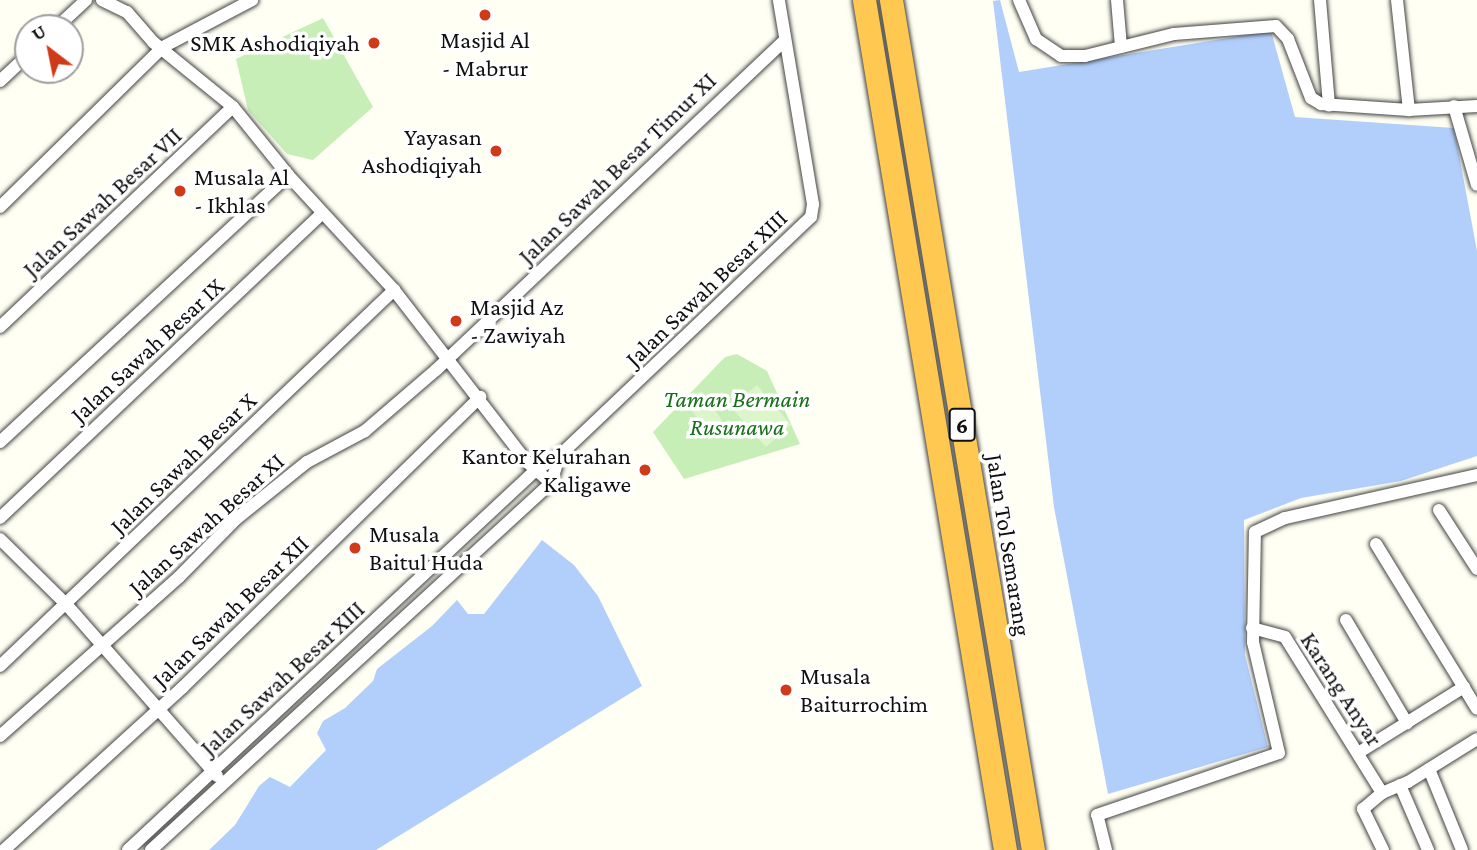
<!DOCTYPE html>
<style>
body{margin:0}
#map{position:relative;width:1477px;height:850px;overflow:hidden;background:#fffff3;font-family:"Crimson Pro",serif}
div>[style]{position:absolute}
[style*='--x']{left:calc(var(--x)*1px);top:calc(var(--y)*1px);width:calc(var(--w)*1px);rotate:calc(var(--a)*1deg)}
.green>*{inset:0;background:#c7eeb7}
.pitch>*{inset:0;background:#dcf5ca}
.water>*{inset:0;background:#b2cffc}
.roads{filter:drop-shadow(0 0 2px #434343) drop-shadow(0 0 2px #434343)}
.minor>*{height:12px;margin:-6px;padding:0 6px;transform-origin:6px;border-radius:6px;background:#fff}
.motorway>*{height:23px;margin:-11.5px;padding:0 11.5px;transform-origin:11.5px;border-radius:11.5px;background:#ffc851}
.dots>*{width:19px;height:19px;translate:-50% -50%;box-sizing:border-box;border:4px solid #fff;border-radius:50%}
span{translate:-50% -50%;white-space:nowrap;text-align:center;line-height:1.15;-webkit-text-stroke:7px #fff;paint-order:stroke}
.shield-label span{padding:2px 5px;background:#fff;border:2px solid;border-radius:5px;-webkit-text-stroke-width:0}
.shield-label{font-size:23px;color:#101010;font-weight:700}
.poi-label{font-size:24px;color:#101010}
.right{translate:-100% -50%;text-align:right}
.left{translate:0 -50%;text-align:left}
.street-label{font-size:24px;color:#101010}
.park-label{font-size:24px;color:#186f1a;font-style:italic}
.north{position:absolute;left:14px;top:14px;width:70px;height:70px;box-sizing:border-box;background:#fff;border:2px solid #9f9f9f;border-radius:50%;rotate:328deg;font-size:19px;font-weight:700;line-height:28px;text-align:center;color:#101010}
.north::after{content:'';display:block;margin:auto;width:24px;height:32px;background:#cf3a19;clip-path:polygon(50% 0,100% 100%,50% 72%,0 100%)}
</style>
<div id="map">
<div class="green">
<div style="clip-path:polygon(323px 18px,373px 107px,313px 160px,287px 154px,248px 110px,236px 59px)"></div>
<div style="clip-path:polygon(737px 354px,767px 371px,800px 444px,684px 479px,653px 432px,725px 357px)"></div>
</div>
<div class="pitch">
<div style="clip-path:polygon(757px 385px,791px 425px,766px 447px,731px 407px)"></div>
<div style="clip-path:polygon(701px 391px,722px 420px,707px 431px,686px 403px)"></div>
</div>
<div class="water">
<div style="clip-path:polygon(1000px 0,1019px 72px,1271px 31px,1295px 117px,1454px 128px,1477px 251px,1477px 456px,1401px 481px,1301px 498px,1244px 520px,1245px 655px,1268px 747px,1108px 794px,1054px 507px,993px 1px)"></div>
<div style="clip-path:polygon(542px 540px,574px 565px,598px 596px,642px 686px,376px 850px,209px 850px,235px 825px,259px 786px,270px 777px,290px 787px,326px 750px,317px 733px,323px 721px,345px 708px,373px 681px,377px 669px,432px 626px,457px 600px,468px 614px,484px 614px)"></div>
</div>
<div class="roads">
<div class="minor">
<div style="--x:102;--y:0;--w:28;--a:26"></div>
<div style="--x:127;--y:12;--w:40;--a:49"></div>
<div style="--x:153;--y:42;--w:103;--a:39.1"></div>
<div style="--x:233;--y:107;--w:87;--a:51"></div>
<div style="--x:288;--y:175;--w:156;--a:47.3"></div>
<div style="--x:394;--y:290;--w:217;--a:52.3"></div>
<div style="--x:527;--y:462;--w:32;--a:41"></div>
<div style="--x:1019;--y:0;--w:43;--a:66.4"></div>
<div style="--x:1036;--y:39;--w:30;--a:34"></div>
<div style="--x:1061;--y:56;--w:24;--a:0"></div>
<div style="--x:1085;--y:56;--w:92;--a:-13.9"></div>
<div style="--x:1174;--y:34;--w:102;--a:-4.5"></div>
<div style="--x:1276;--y:26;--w:18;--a:47"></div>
<div style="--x:1288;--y:39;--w:63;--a:68.7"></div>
<div style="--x:1311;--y:98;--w:12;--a:31"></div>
<div style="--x:1321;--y:104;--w:88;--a:3.9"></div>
<div style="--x:1409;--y:110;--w:68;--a:-3.4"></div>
<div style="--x:1117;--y:0;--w:47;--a:85.1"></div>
<div style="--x:1320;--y:0;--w:106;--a:85.1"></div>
<div style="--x:1397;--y:0;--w:111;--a:83.8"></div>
<div style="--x:56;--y:28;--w:41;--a:-43"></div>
<div style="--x:0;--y:81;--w:38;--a:-43"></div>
<div style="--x:1454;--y:106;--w:82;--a:73.8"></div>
<div style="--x:0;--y:207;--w:228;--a:-44.5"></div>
<div style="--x:163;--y:47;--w:101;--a:-27.8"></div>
<div style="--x:0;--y:327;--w:320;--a:-43.4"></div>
<div style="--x:0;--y:442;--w:393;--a:-42.8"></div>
<div style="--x:1439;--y:510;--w:70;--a:57.2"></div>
<div style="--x:0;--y:518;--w:444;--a:-43.4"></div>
<div style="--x:0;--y:539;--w:93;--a:44.6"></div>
<div style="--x:66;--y:604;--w:229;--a:48.7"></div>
<div style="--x:1376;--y:544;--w:193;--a:58.5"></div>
<div style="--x:1346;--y:620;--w:120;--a:59.4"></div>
<div style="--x:1252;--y:628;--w:34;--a:15"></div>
<div style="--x:1285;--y:637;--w:184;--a:58.1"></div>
<div style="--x:0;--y:666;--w:545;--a:-43.66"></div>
<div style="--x:0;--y:736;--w:239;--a:-41.6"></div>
<div style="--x:179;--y:577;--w:81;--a:-45.5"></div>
<div style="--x:236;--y:519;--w:91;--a:-38.8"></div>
<div style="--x:307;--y:462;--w:66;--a:-28.1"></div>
<div style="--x:365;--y:431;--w:94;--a:-40.7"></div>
<div style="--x:436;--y:370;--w:480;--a:-43.4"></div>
<div style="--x:1358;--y:753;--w:125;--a:-31.9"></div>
<div style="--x:1429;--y:769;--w:87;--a:67.8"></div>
<div style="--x:1400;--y:785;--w:71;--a:66.7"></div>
<div style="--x:4;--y:850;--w:241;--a:-42.3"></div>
<div style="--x:182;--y:688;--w:417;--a:-44.3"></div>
<div style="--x:128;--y:850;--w:559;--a:-42.97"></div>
<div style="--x:537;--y:469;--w:26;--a:-31"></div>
<div style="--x:559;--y:456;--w:347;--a:-43.5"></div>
<div style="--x:811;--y:217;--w:13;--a:-81"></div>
<div style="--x:813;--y:204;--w:207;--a:-99.5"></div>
<div style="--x:151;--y:850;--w:543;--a:-42.54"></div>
<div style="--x:551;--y:483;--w:28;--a:-73"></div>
<div style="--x:1106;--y:850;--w:36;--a:-104"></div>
<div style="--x:1097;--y:815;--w:192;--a:-18.8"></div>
<div style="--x:1279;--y:753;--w:114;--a:-103.2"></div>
<div style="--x:1253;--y:642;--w:110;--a:-89"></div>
<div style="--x:1255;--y:532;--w:33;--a:-25"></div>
<div style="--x:1285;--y:518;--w:197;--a:-12.6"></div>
<div style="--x:1383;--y:850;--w:46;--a:-116"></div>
<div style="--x:1363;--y:809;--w:25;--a:-40"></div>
<div style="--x:1382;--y:793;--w:28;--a:-23"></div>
<div style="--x:1408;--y:782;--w:81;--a:-31.9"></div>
</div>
<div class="motorway">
<div style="--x:864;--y:0;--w:862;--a:80.58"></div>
<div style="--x:891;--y:0;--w:862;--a:80.52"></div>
</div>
</div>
<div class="dots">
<div style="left:485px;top:15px;background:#cf3a19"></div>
<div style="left:374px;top:43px;background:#cf3a19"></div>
<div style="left:496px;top:151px;background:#cf3a19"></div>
<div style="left:180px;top:191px;background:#cf3a19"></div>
<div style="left:456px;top:321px;background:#cf3a19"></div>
<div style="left:645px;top:470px;background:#cf3a19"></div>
<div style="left:355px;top:548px;background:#cf3a19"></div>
<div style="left:786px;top:690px;background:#cf3a19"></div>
</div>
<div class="shield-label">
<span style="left:962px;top:425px">6</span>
</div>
<div class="poi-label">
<span style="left:485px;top:54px">Masjid Al<br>- Mabrur</span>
<span class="right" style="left:360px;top:43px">SMK Ashodiqiyah</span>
<span class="right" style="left:482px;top:151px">Yayasan<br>Ashodiqiyah</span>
<span class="left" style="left:194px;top:191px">Musala Al<br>- Ikhlas</span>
<span class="left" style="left:470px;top:321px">Masjid Az<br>- Zawiyah</span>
<span class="right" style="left:631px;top:470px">Kantor Kelurahan<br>Kaligawe</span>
<span class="left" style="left:369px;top:548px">Musala<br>Baitul Huda</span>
<span class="left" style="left:800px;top:690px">Musala<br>Baiturrochim</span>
</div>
<div class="street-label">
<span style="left:617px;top:168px;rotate:-44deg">Jalan Sawah Besar Timur XI</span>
<span style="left:102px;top:202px;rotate:-43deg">Jalan Sawah Besar VII</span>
<span style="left:706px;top:288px;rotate:-44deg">Jalan Sawah Besar XIII</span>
<span style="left:147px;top:350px;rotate:-43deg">Jalan Sawah Besar IX</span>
<span style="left:183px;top:463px;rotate:-44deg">Jalan Sawah Besar X</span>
<span style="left:206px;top:524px;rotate:-42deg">Jalan Sawah Besar XI</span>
<span style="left:1009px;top:545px;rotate:81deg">Jalan Tol Semarang</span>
<span style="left:230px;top:611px;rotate:-44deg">Jalan Sawah Besar XII</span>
<span style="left:282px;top:678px;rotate:-43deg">Jalan Sawah Besar XIII</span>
<span style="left:1342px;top:689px;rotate:57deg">Karang Anyar</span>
</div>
<div class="park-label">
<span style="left:737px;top:413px">Taman Bermain<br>Rusunawa</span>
</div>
<div class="north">U</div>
</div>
